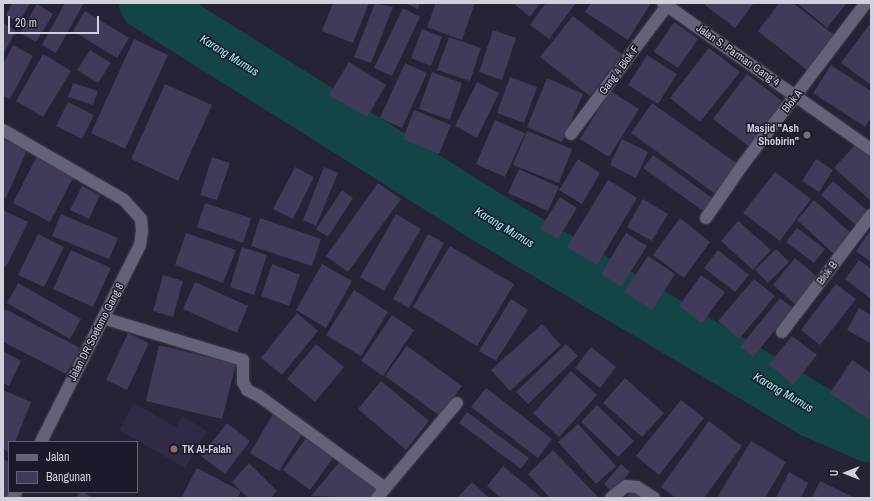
<!DOCTYPE html>
<style>
body{margin:0}
#map{position:relative;width:874px;height:501px;overflow:hidden;background:#262336;font-family:"Archivo Narrow",sans-serif}
div>[style]{position:absolute}
[style*='--x']{left:calc(var(--x)*1px);top:calc(var(--y)*1px);width:calc(var(--w)*1px);rotate:calc(var(--a)*1deg)}
.built>*{inset:0;background:#2f2b44}
.river>*{height:54px;margin:-27px;padding:0 27px;transform-origin:27px;border-radius:27px;background:#134547}
.building>*{inset:0;background:#413a58}
.roads{filter:drop-shadow(0 0 1px #413f4f) drop-shadow(0 0 1px #413f4f)}
.street>*{height:12px;margin:-6px;padding:0 6px;transform-origin:6px;border-radius:6px;background:#646278}
.dots>*{width:11px;height:11px;translate:-50% -50%;box-sizing:border-box;border:2px solid #1c192c;border-radius:50%}
span{translate:-50% -50%;white-space:nowrap;text-align:center;line-height:1.15;-webkit-text-stroke:3px #1c192c;paint-order:stroke}
.street-label{font-size:11px;color:#d1d0dd}
.poi-label{font-size:11px;color:#d1d0dd;font-weight:700}
.right{translate:-100% -50%;text-align:right}
.left{translate:0 -50%;text-align:left}
.water-label{font-size:12px;color:#9aeef1;font-style:italic}
.frame{position:absolute;inset:0;border:4px solid #d1d0dd;pointer-events:none}
.legend{position:absolute;left:8px;top:441px;width:130px;height:52px;box-sizing:border-box;background:#1c192c;border:1px solid #646273;margin:0;padding:5px 7px;list-style:none;font-size:12px;color:#d1d0dd}
.legend li{display:flex;align-items:center;gap:8px;height:20px}
.legend b{width:20px;border:1px solid #646273}
.north{position:absolute;left:826px;top:453px;width:40px;height:40px;-webkit-text-stroke:3px #1c192c;paint-order:stroke;rotate:270deg;font-size:11px;font-weight:700;line-height:16px;text-align:center;color:#d1d0dd}
.north::after{content:'';display:block;margin:auto;width:14px;height:18px;background:#d1d0dd;clip-path:polygon(50% 0,100% 100%,50% 72%,0 100%)}
.scale{position:absolute;left:8px;top:16px;width:91px;height:18px;box-sizing:border-box;border:2px solid #d1d0dd;border-top:0;padding-left:5px;font-size:12px;line-height:14px;white-space:nowrap;color:#d1d0dd;-webkit-text-stroke:3px #1c192c;paint-order:stroke}
</style>
<div id="map">
<div class="built">
<div style="clip-path:polygon(134px 403px,176px 427px,182px 416px,207px 431px,185px 468px,119px 430px)"></div>
</div>
<div class="river">
<div style="--x:146;--y:3;--w:400;--a:32.1"></div>
<div style="--x:485;--y:216;--w:382;--a:30.7"></div>
<div style="--x:813;--y:411;--w:63;--a:23.3"></div>
</div>
<div class="building">
<div style="clip-path:polygon(12px 3px,30px 3px,19px 23px,6px 15px)"></div>
<div style="clip-path:polygon(65px 3px,84px 3px,56px 53px,42px 45px)"></div>
<div style="clip-path:polygon(333px 3px,369px 3px,353px 43px,322px 31px)"></div>
<div style="clip-path:polygon(375px 3px,393px 7px,371px 63px,354px 57px)"></div>
<div style="clip-path:polygon(405px 3px,420px 3px,418px 9px)"></div>
<div style="clip-path:polygon(436px 3px,475px 3px,462px 40px,427px 27px)"></div>
<div style="clip-path:polygon(513px 3px,540px 3px,530px 17px)"></div>
<div style="clip-path:polygon(546px 3px,576px 3px,549px 39px,530px 25px)"></div>
<div style="clip-path:polygon(591px 3px,651px 3px,628px 40px,585px 12px)"></div>
<div style="clip-path:polygon(706px 3px,754px 3px,735px 28px,705px 5px)"></div>
<div style="clip-path:polygon(779px 3px,793px 3px,834px 35px,807px 70px,758px 31px)"></div>
<div style="clip-path:polygon(797px 3px,845px 3px,846px 4px,827px 28px)"></div>
<div style="clip-path:polygon(37px 4px,53px 14px,36px 42px,20px 33px)"></div>
<div style="clip-path:polygon(403px 8px,420px 17px,392px 76px,374px 68px)"></div>
<div style="clip-path:polygon(85px 11px,129px 38px,117px 58px,73px 31px)"></div>
<div style="clip-path:polygon(573px 16px,622px 54px,590px 96px,540px 57px)"></div>
<div style="clip-path:polygon(674px 22px,698px 39px,678px 68px,654px 52px)"></div>
<div style="clip-path:polygon(3px 23px,16px 31px,3px 55px)"></div>
<div style="clip-path:polygon(869px 25px,871px 26px,871px 85px,841px 63px)"></div>
<div style="clip-path:polygon(422px 29px,442px 37px,431px 66px,411px 58px)"></div>
<div style="clip-path:polygon(493px 30px,516px 38px,502px 80px,479px 72px)"></div>
<div style="clip-path:polygon(449px 37px,481px 48px,470px 81px,437px 70px)"></div>
<div style="clip-path:polygon(134px 39px,168px 55px,125px 149px,91px 133px)"></div>
<div style="clip-path:polygon(13px 45px,33px 56px,10px 99px,3px 96px,3px 64px)"></div>
<div style="clip-path:polygon(709px 48px,740px 72px,700px 122px,670px 98px)"></div>
<div style="clip-path:polygon(90px 50px,111px 63px,98px 83px,77px 70px)"></div>
<div style="clip-path:polygon(43px 54px,71px 71px,43px 117px,16px 101px)"></div>
<div style="clip-path:polygon(647px 55px,677px 74px,658px 104px,628px 85px)"></div>
<div style="clip-path:polygon(349px 62px,386px 85px,367px 117px,329px 95px)"></div>
<div style="clip-path:polygon(405px 63px,427px 73px,402px 128px,380px 118px)"></div>
<div style="clip-path:polygon(831px 65px,871px 91px,871px 118px,865px 127px,813px 93px)"></div>
<div style="clip-path:polygon(432px 72px,462px 83px,450px 120px,419px 109px)"></div>
<div style="clip-path:polygon(747px 74px,786px 104px,752px 149px,713px 119px)"></div>
<div style="clip-path:polygon(510px 77px,537px 87px,524px 123px,497px 113px)"></div>
<div style="clip-path:polygon(547px 78px,583px 94px,562px 142px,527px 127px)"></div>
<div style="clip-path:polygon(477px 82px,499px 93px,477px 138px,455px 126px)"></div>
<div style="clip-path:polygon(73px 83px,98px 91px,93px 105px,68px 97px)"></div>
<div style="clip-path:polygon(165px 84px,212px 105px,178px 181px,131px 159px)"></div>
<div style="clip-path:polygon(610px 91px,639px 109px,609px 157px,580px 139px)"></div>
<div style="clip-path:polygon(68px 102px,94px 115px,82px 139px,56px 126px)"></div>
<div style="clip-path:polygon(652px 103px,739px 165px,717px 195px,631px 133px)"></div>
<div style="clip-path:polygon(414px 110px,451px 125px,439px 154px,403px 139px)"></div>
<div style="clip-path:polygon(495px 120px,525px 133px,505px 177px,476px 164px)"></div>
<div style="clip-path:polygon(527px 131px,572px 149px,559px 183px,513px 165px)"></div>
<div style="clip-path:polygon(3px 139px,27px 150px,6px 198px,3px 197px)"></div>
<div style="clip-path:polygon(622px 139px,648px 152px,636px 178px,610px 165px)"></div>
<div style="clip-path:polygon(856px 144px,871px 157px,871px 201px,834px 168px)"></div>
<div style="clip-path:polygon(653px 155px,715px 200px,706px 213px,643px 168px)"></div>
<div style="clip-path:polygon(37px 156px,74px 176px,50px 222px,13px 203px)"></div>
<div style="clip-path:polygon(212px 157px,230px 163px,217px 200px,200px 195px)"></div>
<div style="clip-path:polygon(578px 159px,600px 173px,582px 204px,559px 190px)"></div>
<div style="clip-path:polygon(816px 159px,833px 170px,819px 192px,802px 181px)"></div>
<div style="clip-path:polygon(295px 167px,314px 177px,293px 219px,273px 209px)"></div>
<div style="clip-path:polygon(324px 167px,338px 173px,316px 226px,303px 220px)"></div>
<div style="clip-path:polygon(519px 169px,559px 187px,548px 211px,508px 193px)"></div>
<div style="clip-path:polygon(775px 172px,811px 199px,780px 241px,743px 213px)"></div>
<div style="clip-path:polygon(608px 180px,637px 198px,597px 265px,567px 247px)"></div>
<div style="clip-path:polygon(833px 181px,869px 212px,857px 226px,821px 195px)"></div>
<div style="clip-path:polygon(378px 183px,401px 199px,348px 272px,326px 256px)"></div>
<div style="clip-path:polygon(82px 186px,100px 195px,89px 219px,70px 210px)"></div>
<div style="clip-path:polygon(342px 190px,353px 198px,328px 237px,316px 229px)"></div>
<div style="clip-path:polygon(560px 197px,577px 208px,558px 239px,540px 229px)"></div>
<div style="clip-path:polygon(643px 199px,668px 214px,652px 241px,627px 227px)"></div>
<div style="clip-path:polygon(814px 200px,853px 235px,835px 255px,797px 220px)"></div>
<div style="clip-path:polygon(205px 203px,251px 218px,243px 243px,197px 227px)"></div>
<div style="clip-path:polygon(3px 210px,28px 222px,6px 267px,3px 266px)"></div>
<div style="clip-path:polygon(61px 214px,118px 238px,109px 259px,52px 236px)"></div>
<div style="clip-path:polygon(396px 214px,421px 229px,384px 291px,360px 277px)"></div>
<div style="clip-path:polygon(260px 218px,321px 239px,312px 266px,251px 246px)"></div>
<div style="clip-path:polygon(680px 218px,710px 242px,684px 278px,653px 255px)"></div>
<div style="clip-path:polygon(738px 221px,771px 250px,753px 270px,721px 241px)"></div>
<div style="clip-path:polygon(797px 228px,825px 249px,814px 263px,786px 242px)"></div>
<div style="clip-path:polygon(871px 230px,871px 262px,856px 251px)"></div>
<div style="clip-path:polygon(186px 233px,236px 250px,223px 283px,175px 265px)"></div>
<div style="clip-path:polygon(626px 233px,647px 246px,621px 287px,601px 274px)"></div>
<div style="clip-path:polygon(38px 234px,64px 247px,44px 287px,18px 275px)"></div>
<div style="clip-path:polygon(428px 234px,444px 243px,409px 308px,393px 299px)"></div>
<div style="clip-path:polygon(450px 246px,514px 284px,477px 346px,413px 307px)"></div>
<div style="clip-path:polygon(242px 247px,267px 255px,254px 295px,230px 287px)"></div>
<div style="clip-path:polygon(776px 249px,789px 262px,768px 283px,755px 270px)"></div>
<div style="clip-path:polygon(71px 250px,111px 268px,93px 307px,53px 289px)"></div>
<div style="clip-path:polygon(718px 250px,749px 275px,735px 292px,704px 268px)"></div>
<div style="clip-path:polygon(648px 256px,675px 274px,652px 310px,624px 292px)"></div>
<div style="clip-path:polygon(795px 258px,820px 279px,797px 306px,773px 285px)"></div>
<div style="clip-path:polygon(859px 260px,871px 269px,871px 299px,845px 279px)"></div>
<div style="clip-path:polygon(272px 264px,300px 275px,289px 306px,261px 296px)"></div>
<div style="clip-path:polygon(322px 264px,352px 281px,326px 328px,296px 310px)"></div>
<div style="clip-path:polygon(163px 275px,183px 281px,173px 317px,153px 311px)"></div>
<div style="clip-path:polygon(701px 275px,725px 292px,702px 323px,679px 306px)"></div>
<div style="clip-path:polygon(754px 279px,775px 296px,739px 339px,718px 321px)"></div>
<div style="clip-path:polygon(195px 282px,248px 306px,237px 333px,183px 309px)"></div>
<div style="clip-path:polygon(18px 283px,81px 319px,70px 339px,7px 303px)"></div>
<div style="clip-path:polygon(836px 284px,856px 299px,820px 345px,801px 330px)"></div>
<div style="clip-path:polygon(354px 290px,388px 312px,361px 356px,326px 335px)"></div>
<div style="clip-path:polygon(780px 298px,793px 308px,753px 357px,740px 347px)"></div>
<div style="clip-path:polygon(511px 299px,528px 310px,496px 361px,479px 351px)"></div>
<div style="clip-path:polygon(859px 308px,871px 315px,870px 343px,847px 330px)"></div>
<div style="clip-path:polygon(5px 309px,80px 348px,66px 374px,3px 342px,3px 314px)"></div>
<div style="clip-path:polygon(297px 313px,318px 331px,282px 375px,261px 358px)"></div>
<div style="clip-path:polygon(392px 315px,414px 330px,383px 376px,361px 361px)"></div>
<div style="clip-path:polygon(542px 324px,561px 345px,510px 391px,491px 370px)"></div>
<div style="clip-path:polygon(128px 333px,149px 343px,127px 390px,106px 380px)"></div>
<div style="clip-path:polygon(792px 336px,817px 355px,793px 385px,769px 364px)"></div>
<div style="clip-path:polygon(316px 344px,344px 367px,315px 402px,287px 379px)"></div>
<div style="clip-path:polygon(566px 344px,578px 356px,528px 404px,516px 392px)"></div>
<div style="clip-path:polygon(159px 345px,236px 364px,222px 419px,146px 401px)"></div>
<div style="clip-path:polygon(407px 346px,462px 386px,440px 416px,385px 376px)"></div>
<div style="clip-path:polygon(591px 347px,616px 367px,600px 388px,575px 368px)"></div>
<div style="clip-path:polygon(3px 351px,21px 361px,9px 386px,3px 383px)"></div>
<div style="clip-path:polygon(852px 360px,871px 373px,869px 420px,830px 393px)"></div>
<div style="clip-path:polygon(571px 371px,597px 395px,559px 437px,533px 413px)"></div>
<div style="clip-path:polygon(625px 378px,664px 413px,642px 437px,603px 403px)"></div>
<div style="clip-path:polygon(381px 381px,429px 421px,406px 450px,358px 409px)"></div>
<div style="clip-path:polygon(486px 388px,552px 439px,538px 458px,471px 407px)"></div>
<div style="clip-path:polygon(3px 390px,31px 402px,15px 442px,9px 442px,9px 452px,3px 449px)"></div>
<div style="clip-path:polygon(681px 400px,704px 418px,659px 475px,636px 456px)"></div>
<div style="clip-path:polygon(597px 405px,634px 441px,618px 457px,581px 422px)"></div>
<div style="clip-path:polygon(467px 412px,529px 458px,521px 469px,459px 423px)"></div>
<div style="clip-path:polygon(273px 414px,303px 433px,279px 471px,250px 453px)"></div>
<div style="clip-path:polygon(709px 421px,742px 446px,704px 498px,676px 498px,661px 487px)"></div>
<div style="clip-path:polygon(227px 423px,250px 441px,225px 474px,201px 456px)"></div>
<div style="clip-path:polygon(578px 424px,616px 466px,596px 484px,558px 442px)"></div>
<div style="clip-path:polygon(306px 438px,333px 458px,310px 490px,283px 470px)"></div>
<div style="clip-path:polygon(751px 441px,786px 462px,765px 498px,717px 498px)"></div>
<div style="clip-path:polygon(553px 450px,599px 498px,550px 498px,528px 474px)"></div>
<div style="clip-path:polygon(3px 459px,9px 462px,9px 492px,13px 492px,10px 498px,3px 498px)"></div>
<div style="clip-path:polygon(341px 460px,376px 489px,369px 498px,311px 496px)"></div>
<div style="clip-path:polygon(249px 463px,277px 491px,270px 498px,248px 498px,232px 482px)"></div>
<div style="clip-path:polygon(621px 464px,630px 472px,612px 492px,604px 484px)"></div>
<div style="clip-path:polygon(503px 466px,542px 498px,501px 498px,487px 486px)"></div>
<div style="clip-path:polygon(197px 468px,241px 491px,237px 498px,181px 498px)"></div>
<div style="clip-path:polygon(789px 472px,808px 483px,801px 498px,776px 498px)"></div>
<div style="clip-path:polygon(820px 481px,855px 498px,812px 498px)"></div>
<div style="clip-path:polygon(472px 482px,489px 498px,457px 498px)"></div>
<div style="clip-path:polygon(632px 490px,644px 498px,626px 498px)"></div>
<div style="clip-path:polygon(79px 492px,83px 492px,93px 498px,76px 498px)"></div>
</div>
<div class="roads">
<div class="street">
<div style="--x:663;--y:3;--w:254;--a:35.1"></div>
<div style="--x:3;--y:130;--w:140;--a:30"></div>
<div style="--x:124;--y:200;--w:25;--a:48"></div>
<div style="--x:141;--y:219;--w:12;--a:85"></div>
<div style="--x:142;--y:231;--w:14;--a:98"></div>
<div style="--x:140;--y:245;--w:220;--a:116.7"></div>
<div style="--x:571;--y:134;--w:164;--a:-53.2"></div>
<div style="--x:706;--y:218;--w:67;--a:-55.4"></div>
<div style="--x:744;--y:163;--w:201;--a:-52.7"></div>
<div style="--x:103;--y:318;--w:146;--a:16.7"></div>
<div style="--x:243;--y:360;--w:22;--a:90"></div>
<div style="--x:243;--y:382;--w:9;--a:63"></div>
<div style="--x:247;--y:390;--w:13;--a:27"></div>
<div style="--x:259;--y:396;--w:156;--a:36.1"></div>
<div style="--x:782;--y:332;--w:147;--a:-52.7"></div>
<div style="--x:13;--y:498;--w:7;--a:-63"></div>
<div style="--x:377;--y:498;--w:124;--a:-49.9"></div>
<div style="--x:611;--y:498;--w:19;--a:-39"></div>
<div style="--x:626;--y:486;--w:11;--a:5"></div>
<div style="--x:637;--y:487;--w:20;--a:33"></div>
</div>
</div>
<div class="dots">
<div style="left:807px;top:135px;background:#6b7280"></div>
<div style="left:174px;top:449px;background:#8d6e63"></div>
</div>
<div class="street-label">
<span style="left:738px;top:55px;rotate:35deg">Jalan S. Parman Gang 4</span>
<span style="left:619px;top:70px;rotate:-53deg">Gang 4 Blok F</span>
<span style="left:792px;top:101px;rotate:-52deg">Blok A</span>
<span style="left:827px;top:273px;rotate:-53deg">Blok B</span>
<span style="left:96px;top:332px;rotate:-63deg">Jalan DR Soetomo Gang 8</span>
</div>
<div class="poi-label">
<span class="right" style="left:799px;top:135px">Masjid "Ash<br>Shobirin"</span>
<span class="left" style="left:182px;top:449px">TK Al-Falah</span>
</div>
<div class="water-label">
<span style="left:229px;top:56px;rotate:32deg">Karang Mumus</span>
<span style="left:504px;top:228px;rotate:31deg">Karang Mumus</span>
<span style="left:783px;top:393px;rotate:30deg">Karang Mumus</span>
</div>
<div class="frame"></div>
<ul class="legend">
<li><b style="height:5px;background:#646278"></b>Jalan</li>
<li><b style="height:11px;background:#413a58"></b>Bangunan</li>
</ul>
<div class="north">U</div>
<div class="scale">20 m</div>
</div>
